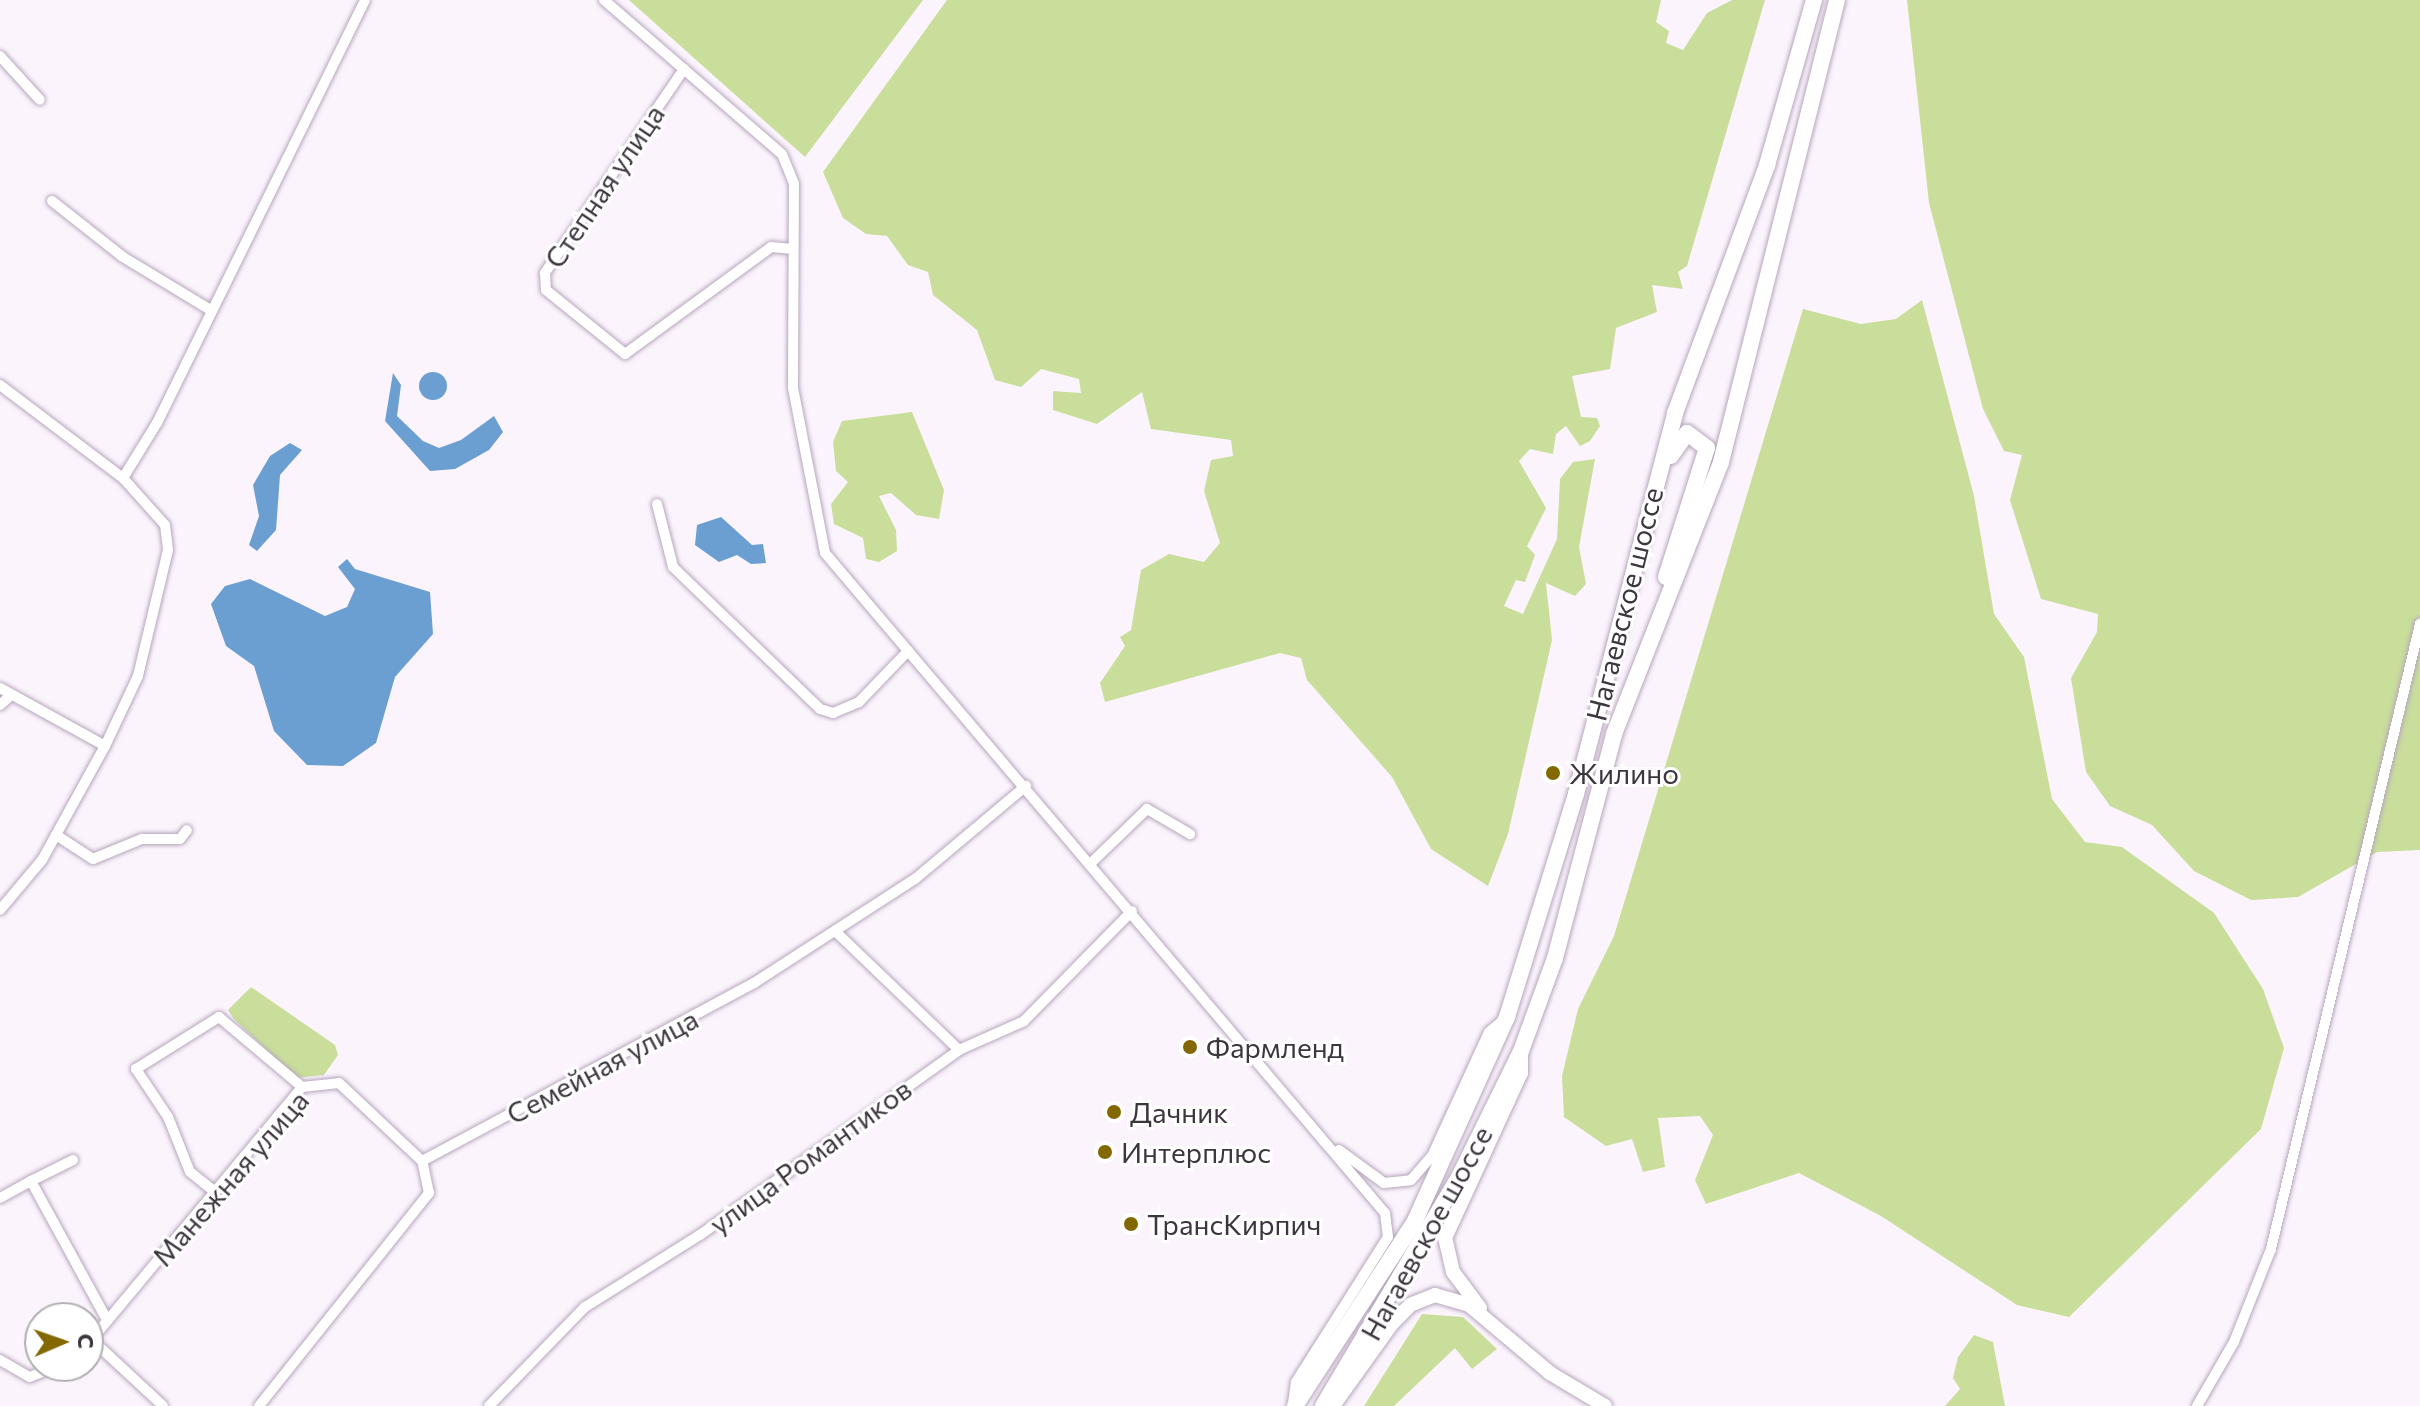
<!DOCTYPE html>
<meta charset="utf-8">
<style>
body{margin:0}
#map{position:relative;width:2420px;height:1406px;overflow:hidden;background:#fbf4fd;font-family:Commissioner,sans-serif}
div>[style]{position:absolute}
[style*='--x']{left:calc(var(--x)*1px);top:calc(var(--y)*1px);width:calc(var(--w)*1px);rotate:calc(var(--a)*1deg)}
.green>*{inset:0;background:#c9de9b}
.water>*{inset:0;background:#6b9ed1}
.round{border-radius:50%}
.roads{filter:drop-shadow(0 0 2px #b7a6bc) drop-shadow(0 0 2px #b7a6bc)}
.minor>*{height:10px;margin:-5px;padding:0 5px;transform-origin:5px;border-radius:5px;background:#fff}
.tertiary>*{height:14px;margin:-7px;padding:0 7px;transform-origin:7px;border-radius:7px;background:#fff}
.primary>*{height:16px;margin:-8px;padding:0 8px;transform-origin:8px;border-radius:8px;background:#fff}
.dots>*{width:22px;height:22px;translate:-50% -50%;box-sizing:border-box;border:4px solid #fff;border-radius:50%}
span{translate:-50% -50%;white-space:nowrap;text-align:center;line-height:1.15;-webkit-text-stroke:6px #fff;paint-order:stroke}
.street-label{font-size:28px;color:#3d363f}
.poi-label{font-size:28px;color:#3d363f}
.left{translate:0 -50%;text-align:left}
.north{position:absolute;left:24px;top:1302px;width:80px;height:80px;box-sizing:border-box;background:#fff;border:2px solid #b1afb2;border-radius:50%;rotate:88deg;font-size:22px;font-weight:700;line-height:32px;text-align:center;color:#3d363f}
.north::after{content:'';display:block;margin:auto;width:28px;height:36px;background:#836800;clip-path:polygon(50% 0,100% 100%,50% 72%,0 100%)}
</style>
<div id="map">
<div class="green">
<div style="clip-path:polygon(629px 0,923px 0,805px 157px)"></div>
<div style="clip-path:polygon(947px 0,1661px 0,1656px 22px,1669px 31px,1666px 43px,1683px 50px,1707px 13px,1732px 0,1765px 0,1687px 266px,1678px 272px,1683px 289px,1652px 285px,1657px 312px,1616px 328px,1610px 369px,1572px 376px,1581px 417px,1597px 418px,1600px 426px,1590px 441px,1580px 446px,1566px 426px,1556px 434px,1553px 454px,1530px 449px,1519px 461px,1546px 508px,1527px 546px,1535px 555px,1525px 582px,1516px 580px,1504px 606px,1523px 614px,1557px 539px,1560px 479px,1573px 462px,1595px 459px,1579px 547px,1586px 584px,1575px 596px,1546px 583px,1552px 640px,1508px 834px,1488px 886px,1431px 849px,1392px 777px,1307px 680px,1301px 658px,1280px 653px,1105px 702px,1100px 683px,1125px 646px,1120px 637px,1131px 630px,1141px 570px,1169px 554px,1204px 562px,1220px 543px,1204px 491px,1211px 460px,1233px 456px,1231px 440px,1151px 429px,1142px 392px,1097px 424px,1053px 410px,1053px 391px,1081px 393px,1079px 379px,1041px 369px,1021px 387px,995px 380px,977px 330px,933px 295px,928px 272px,908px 265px,887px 236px,866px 234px,843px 218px,823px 172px)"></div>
<div style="clip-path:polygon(1907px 0,2420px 0,2420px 850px,2377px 852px,2298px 897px,2251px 900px,2194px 871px,2152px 825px,2110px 806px,2086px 772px,2071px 678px,2097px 632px,2098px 614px,2041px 599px,2010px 500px,2022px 455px,2004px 451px,1983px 409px,1929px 203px)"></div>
<div style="clip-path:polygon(1922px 300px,1974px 496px,1994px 614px,2024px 657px,2052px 799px,2085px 842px,2122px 847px,2214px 913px,2263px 989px,2284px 1048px,2261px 1129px,2069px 1317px,2017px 1305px,1881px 1216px,1799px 1173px,1706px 1204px,1695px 1180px,1713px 1135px,1700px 1116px,1658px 1118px,1665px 1167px,1643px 1172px,1632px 1139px,1606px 1146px,1564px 1117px,1562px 1076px,1578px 1009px,1614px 936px,1803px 309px,1861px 324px,1896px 319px)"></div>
<div style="clip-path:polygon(912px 412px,944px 490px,939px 519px,916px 515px,891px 493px,879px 496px,896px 530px,897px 551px,879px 562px,866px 559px,863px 538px,834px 524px,831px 504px,848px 482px,836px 471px,833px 442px,842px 421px)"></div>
<div style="clip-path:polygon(251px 987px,335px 1045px,338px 1055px,324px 1075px,296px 1078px,234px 1019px,228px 1010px)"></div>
<div style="clip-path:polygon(1422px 1314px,1463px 1317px,1497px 1349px,1472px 1369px,1455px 1348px,1394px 1406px,1364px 1406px)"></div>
<div style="clip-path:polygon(1974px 1335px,1993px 1342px,2005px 1406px,1945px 1406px,1960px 1389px,1953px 1378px,1958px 1357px)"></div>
</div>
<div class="water">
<div class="round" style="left:419px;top:372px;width:28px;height:28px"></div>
<div style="clip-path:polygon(393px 373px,401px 385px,397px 416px,423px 441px,439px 448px,461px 440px,494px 416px,503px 432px,489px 450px,455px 469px,430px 471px,385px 421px)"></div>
<div style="clip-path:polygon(290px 443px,302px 450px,280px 475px,276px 530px,257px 551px,249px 545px,259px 516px,253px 485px,270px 456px)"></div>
<div style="clip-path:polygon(721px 517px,752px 545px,763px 544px,766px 563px,751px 564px,737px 555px,719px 562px,695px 545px,697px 525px)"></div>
<div style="clip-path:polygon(347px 559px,355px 569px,430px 592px,433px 634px,395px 677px,376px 743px,343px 766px,307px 765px,274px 731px,254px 666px,226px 646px,211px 604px,225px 586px,250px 579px,325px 616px,347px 607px,355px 589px,338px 567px)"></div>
</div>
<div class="roads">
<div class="minor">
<div style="--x:604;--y:0;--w:235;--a:40.9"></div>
<div style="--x:782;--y:154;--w:32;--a:68"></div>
<div style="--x:794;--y:184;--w:204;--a:90.3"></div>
<div style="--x:793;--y:388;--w:168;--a:79"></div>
<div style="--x:825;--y:553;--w:866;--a:49.69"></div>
<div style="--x:1385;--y:1213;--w:24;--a:83"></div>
<div style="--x:1388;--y:1237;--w:172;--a:122.4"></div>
<div style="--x:1296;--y:1382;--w:22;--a:98"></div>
<div style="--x:0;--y:56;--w:59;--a:47.7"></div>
<div style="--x:684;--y:69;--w:247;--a:124.3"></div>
<div style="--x:545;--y:273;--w:17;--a:87"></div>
<div style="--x:546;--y:290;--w:102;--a:39"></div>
<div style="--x:625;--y:354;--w:181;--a:-36.2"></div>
<div style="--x:771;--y:247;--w:22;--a:5"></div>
<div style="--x:52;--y:201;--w:90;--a:38.3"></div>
<div style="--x:123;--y:257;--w:104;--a:31.2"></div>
<div style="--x:0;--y:385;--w:154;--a:37.1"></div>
<div style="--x:123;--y:478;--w:63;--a:48.2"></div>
<div style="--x:165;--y:525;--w:25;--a:83"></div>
<div style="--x:168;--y:550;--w:130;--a:103.4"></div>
<div style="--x:138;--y:676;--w:77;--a:115.2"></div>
<div style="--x:105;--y:746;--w:130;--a:118.9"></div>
<div style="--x:42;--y:860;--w:65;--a:130"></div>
<div style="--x:123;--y:478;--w:65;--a:-58.3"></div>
<div style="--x:157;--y:423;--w:471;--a:-63.8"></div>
<div style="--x:657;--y:504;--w:65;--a:75.7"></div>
<div style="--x:673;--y:567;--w:204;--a:44"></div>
<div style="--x:820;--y:709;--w:14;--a:17"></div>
<div style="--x:833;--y:713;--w:28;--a:-23"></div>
<div style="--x:859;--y:702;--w:71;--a:-46.1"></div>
<div style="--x:0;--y:688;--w:120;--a:28.9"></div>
<div style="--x:0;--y:705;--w:15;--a:-42"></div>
<div style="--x:56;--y:835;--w:44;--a:33"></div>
<div style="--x:93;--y:859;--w:53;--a:-22.2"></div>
<div style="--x:142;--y:839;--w:38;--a:0"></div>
<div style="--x:180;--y:839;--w:11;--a:-52"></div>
<div style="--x:1091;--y:863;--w:78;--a:-44"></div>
<div style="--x:1147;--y:809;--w:50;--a:30.2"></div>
<div style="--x:835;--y:931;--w:172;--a:43.8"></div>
<div style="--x:1339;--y:1150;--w:56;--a:36.3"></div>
<div style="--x:1384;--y:1183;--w:27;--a:-6"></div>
<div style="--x:1411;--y:1180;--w:32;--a:-49"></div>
<div style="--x:1432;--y:1156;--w:136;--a:-65.3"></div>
<div style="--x:1489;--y:1032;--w:16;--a:-40"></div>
<div style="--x:31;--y:1181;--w:47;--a:-26.6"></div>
<div style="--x:215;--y:1192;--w:32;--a:-141"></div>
<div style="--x:190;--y:1172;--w:59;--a:-111.8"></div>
<div style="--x:168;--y:1117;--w:58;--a:-123.7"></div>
<div style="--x:136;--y:1069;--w:98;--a:-32.1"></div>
<div style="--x:219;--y:1017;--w:109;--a:40.1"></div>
<div style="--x:0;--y:1198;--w:35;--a:-29"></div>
<div style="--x:31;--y:1181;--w:158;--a:61.3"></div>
<div style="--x:91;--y:1339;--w:98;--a:42.9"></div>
<div style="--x:88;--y:1344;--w:334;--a:-50.2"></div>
<div style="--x:302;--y:1087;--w:37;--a:-6"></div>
<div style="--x:339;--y:1083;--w:114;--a:43.2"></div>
<div style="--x:0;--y:1360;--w:34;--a:30"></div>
<div style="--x:30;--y:1377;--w:28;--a:-23"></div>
<div style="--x:259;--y:1406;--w:273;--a:-51.4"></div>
<div style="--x:429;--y:1193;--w:33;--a:-102"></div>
<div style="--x:422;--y:1161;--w:377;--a:-28.2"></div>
<div style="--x:754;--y:983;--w:192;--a:-32.9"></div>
<div style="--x:915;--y:879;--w:145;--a:-40"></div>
<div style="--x:489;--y:1406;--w:138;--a:-45.9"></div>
<div style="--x:585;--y:1307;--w:136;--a:-32.1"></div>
<div style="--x:700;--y:1235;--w:318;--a:-35.5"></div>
<div style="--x:959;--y:1050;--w:71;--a:-24"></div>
<div style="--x:1024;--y:1021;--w:154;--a:-45.5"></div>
<div style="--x:2197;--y:1406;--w:74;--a:-60"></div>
<div style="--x:2234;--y:1342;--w:100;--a:-68.3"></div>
<div style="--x:2271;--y:1249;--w:643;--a:-76.59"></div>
</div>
<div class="tertiary">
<div style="--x:1480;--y:1308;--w:45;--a:-126.9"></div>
<div style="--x:1453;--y:1272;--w:35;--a:-103"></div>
<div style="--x:1445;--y:1238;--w:182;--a:-65.3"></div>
<div style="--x:1521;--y:1073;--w:21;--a:-90"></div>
<div style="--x:1333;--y:1406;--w:100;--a:-54.4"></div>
<div style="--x:1391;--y:1325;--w:28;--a:-46"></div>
<div style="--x:1410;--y:1305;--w:27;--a:-22"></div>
<div style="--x:1435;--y:1295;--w:35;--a:16"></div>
<div style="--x:1469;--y:1305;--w:106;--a:40"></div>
<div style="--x:1550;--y:1373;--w:64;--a:31"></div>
</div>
<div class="primary">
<div style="--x:1666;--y:577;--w:135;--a:-72.4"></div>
<div style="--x:1707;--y:448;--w:25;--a:-143"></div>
<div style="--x:1687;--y:433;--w:28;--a:125"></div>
<div style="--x:1295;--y:1406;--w:218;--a:-57"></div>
<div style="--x:1414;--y:1223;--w:226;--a:-65.7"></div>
<div style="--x:1507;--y:1017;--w:233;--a:-72.8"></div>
<div style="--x:1576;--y:794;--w:394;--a:-75.4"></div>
<div style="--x:1675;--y:413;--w:265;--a:-69.6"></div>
<div style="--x:1767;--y:165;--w:172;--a:-74.1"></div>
<div style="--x:1323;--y:1406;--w:269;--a:-59.3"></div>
<div style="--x:1460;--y:1175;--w:138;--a:-63.8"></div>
<div style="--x:1521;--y:1051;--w:99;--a:-69.9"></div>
<div style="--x:1555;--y:958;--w:232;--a:-75.2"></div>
<div style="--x:1614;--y:734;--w:292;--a:-68.5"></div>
<div style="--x:1721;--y:462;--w:476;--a:-75.9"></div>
</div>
</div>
<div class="dots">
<div style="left:1553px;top:773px;background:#836800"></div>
<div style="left:1190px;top:1047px;background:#836800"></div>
<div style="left:1114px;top:1112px;background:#836800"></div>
<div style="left:1105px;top:1152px;background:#836800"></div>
<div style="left:1131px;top:1224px;background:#836800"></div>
</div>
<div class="street-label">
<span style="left:604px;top:186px;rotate:-56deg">Степная улица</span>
<span style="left:1624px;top:604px;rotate:-76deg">Нагаевское шоссе</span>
<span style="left:602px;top:1066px;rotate:-28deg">Семейная улица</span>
<span style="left:810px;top:1156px;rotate:-36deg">улица Романтиков</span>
<span style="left:230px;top:1178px;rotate:-49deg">Манежная улица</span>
<span style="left:1426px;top:1233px;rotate:-61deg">Нагаевское шоссе</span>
</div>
<div class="poi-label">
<span class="left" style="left:1569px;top:773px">Жилино</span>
<span class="left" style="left:1206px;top:1047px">Фармленд</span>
<span class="left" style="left:1130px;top:1112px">Дачник</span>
<span class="left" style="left:1121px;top:1152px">Интерплюс</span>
<span class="left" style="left:1147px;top:1224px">ТрансКирпич</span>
</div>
<div class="north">С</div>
</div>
